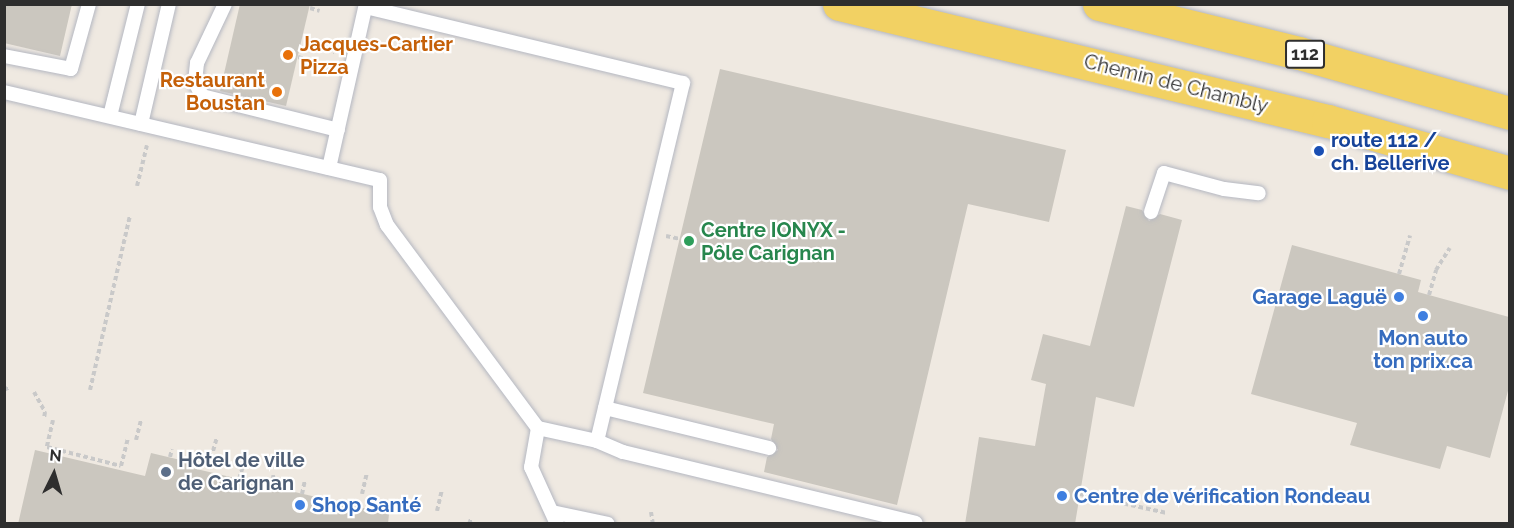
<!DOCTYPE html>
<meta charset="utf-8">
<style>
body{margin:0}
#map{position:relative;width:1514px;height:528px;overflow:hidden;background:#efe9e1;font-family:Raleway,sans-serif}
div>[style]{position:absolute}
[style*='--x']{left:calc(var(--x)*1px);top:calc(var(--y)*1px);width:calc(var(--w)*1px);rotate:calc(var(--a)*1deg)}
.building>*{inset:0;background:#cbc7bf}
.path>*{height:4px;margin-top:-2px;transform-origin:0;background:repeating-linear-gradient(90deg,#c9c9c9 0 4.5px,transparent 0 7.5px)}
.roads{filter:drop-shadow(0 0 2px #b4b7c1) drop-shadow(0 0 2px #b4b7c1)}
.service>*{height:14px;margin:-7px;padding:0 7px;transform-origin:7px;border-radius:7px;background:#fff}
.primary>*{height:33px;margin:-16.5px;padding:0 16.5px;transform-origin:16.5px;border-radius:16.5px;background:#f2d163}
.dots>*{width:16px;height:16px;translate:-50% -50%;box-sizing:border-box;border:3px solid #fff;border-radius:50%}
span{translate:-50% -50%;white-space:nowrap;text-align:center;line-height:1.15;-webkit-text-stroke:4.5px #fff;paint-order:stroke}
.shield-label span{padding:2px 4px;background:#fff;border:2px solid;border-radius:4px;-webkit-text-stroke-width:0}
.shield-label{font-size:18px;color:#2e2e2e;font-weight:700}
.food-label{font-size:20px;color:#c56008;font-weight:700}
.left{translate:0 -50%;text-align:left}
.right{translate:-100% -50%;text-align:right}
.street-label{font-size:20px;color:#2e2e2e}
.transit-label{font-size:20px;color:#164399;font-weight:700}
.leisure-label{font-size:20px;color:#27864d;font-weight:700}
.shop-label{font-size:20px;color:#366cbe;font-weight:700}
.service-label{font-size:20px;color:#4e5e75;font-weight:700}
.frame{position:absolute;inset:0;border:6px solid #2e2e2e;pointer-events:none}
.north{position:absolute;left:24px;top:444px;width:60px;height:60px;-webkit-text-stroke:4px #fff;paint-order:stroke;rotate:5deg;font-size:16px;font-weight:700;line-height:24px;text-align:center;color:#2e2e2e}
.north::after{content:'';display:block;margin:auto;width:21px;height:27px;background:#2e2e2e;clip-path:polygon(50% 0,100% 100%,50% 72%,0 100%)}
</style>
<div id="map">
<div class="building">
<div style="clip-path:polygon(4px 4px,72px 4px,60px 56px,4px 43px)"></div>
<div style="clip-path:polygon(240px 4px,310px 4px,286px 106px,220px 91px)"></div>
<div style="clip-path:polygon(720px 69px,1066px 150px,1049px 222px,968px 204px,897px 505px,764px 472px,767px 457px,778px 450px,771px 439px,774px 424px,643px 393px)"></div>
<div style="clip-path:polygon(1126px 206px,1142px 210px,1149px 221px,1160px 214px,1182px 220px,1134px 407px,1096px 397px,1075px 524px,965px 524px,979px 437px,1035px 446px,1046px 384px,1031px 380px,1043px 334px,1090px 346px)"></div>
<div style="clip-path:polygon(1292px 245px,1421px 280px,1418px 292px,1509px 317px,1509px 387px,1490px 458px,1447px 446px,1440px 469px,1350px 445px,1357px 423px,1251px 394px)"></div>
<div style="clip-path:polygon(35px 450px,145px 476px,151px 453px,189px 462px,188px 467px,389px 514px,388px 524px,18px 524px)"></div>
</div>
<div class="path">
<div style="--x:310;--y:8;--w:10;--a:17"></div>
<div style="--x:312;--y:46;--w:23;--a:15"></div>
<div style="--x:298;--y:57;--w:10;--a:17"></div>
<div style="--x:137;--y:186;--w:42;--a:-76.3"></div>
<div style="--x:666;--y:236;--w:14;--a:12"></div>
<div style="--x:1399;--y:274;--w:40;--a:-74"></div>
<div style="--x:1429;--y:295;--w:26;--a:-74"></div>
<div style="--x:1436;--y:270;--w:26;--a:-58"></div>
<div style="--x:4;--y:390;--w:7;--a:-27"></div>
<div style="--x:90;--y:390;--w:179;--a:-77.1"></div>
<div style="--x:34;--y:392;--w:23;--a:61"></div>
<div style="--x:45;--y:412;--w:6;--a:99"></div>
<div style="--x:53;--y:420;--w:28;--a:103"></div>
<div style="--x:47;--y:447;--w:76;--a:14.4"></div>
<div style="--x:121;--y:466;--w:29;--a:-76"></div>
<div style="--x:136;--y:440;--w:21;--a:-76"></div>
<div style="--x:170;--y:457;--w:8;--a:-76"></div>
<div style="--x:211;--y:458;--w:22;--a:-74"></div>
<div style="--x:239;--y:479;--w:14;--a:-73"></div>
<div style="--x:271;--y:487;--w:14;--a:-78"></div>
<div style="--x:302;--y:494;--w:14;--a:-78"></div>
<div style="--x:362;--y:494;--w:22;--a:-77"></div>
<div style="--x:1080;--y:494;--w:89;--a:12.3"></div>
<div style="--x:437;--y:511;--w:22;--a:-77"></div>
<div style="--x:651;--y:512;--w:12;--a:81"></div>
<div style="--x:469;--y:524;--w:5;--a:-68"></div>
</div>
<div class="roads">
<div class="service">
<div style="--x:225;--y:4;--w:65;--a:115.4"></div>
<div style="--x:197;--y:63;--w:19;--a:96"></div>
<div style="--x:195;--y:82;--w:16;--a:63"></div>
<div style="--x:202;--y:96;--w:140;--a:14"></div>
<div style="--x:366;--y:7;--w:326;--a:13.5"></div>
<div style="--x:683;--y:83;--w:368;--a:103.5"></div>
<div style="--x:597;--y:441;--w:60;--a:-167.6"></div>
<div style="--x:4;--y:56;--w:68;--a:11"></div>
<div style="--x:71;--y:69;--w:67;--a:-74.5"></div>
<div style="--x:4;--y:92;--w:386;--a:13.2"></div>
<div style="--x:380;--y:180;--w:27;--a:90"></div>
<div style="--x:380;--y:207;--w:19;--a:69"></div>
<div style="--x:387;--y:225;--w:253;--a:53.4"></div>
<div style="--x:538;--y:428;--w:40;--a:100"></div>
<div style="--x:531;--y:467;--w:63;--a:65.5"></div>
<div style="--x:110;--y:116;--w:115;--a:-76"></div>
<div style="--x:141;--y:124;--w:123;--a:-76.9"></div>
<div style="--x:329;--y:168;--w:168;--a:-77.3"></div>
<div style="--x:1151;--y:212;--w:41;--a:-71.6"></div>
<div style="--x:1164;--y:173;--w:62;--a:14.9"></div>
<div style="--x:1224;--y:189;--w:35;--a:7"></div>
<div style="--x:605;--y:408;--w:169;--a:13.7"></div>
<div style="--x:597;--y:441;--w:28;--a:23"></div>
<div style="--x:623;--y:452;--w:301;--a:13.6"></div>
<div style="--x:552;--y:512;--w:57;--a:12.1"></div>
</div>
<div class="primary">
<div style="--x:839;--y:4;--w:503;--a:13.46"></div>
<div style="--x:1328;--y:121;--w:189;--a:15.9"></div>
<div style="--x:1099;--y:4;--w:206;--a:13.8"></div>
<div style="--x:1299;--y:53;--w:219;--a:15.9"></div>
</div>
</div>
<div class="dots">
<div style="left:288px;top:55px;background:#e8710a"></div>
<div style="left:277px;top:92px;background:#e8710a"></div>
<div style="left:1319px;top:151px;background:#1a4fb4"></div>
<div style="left:689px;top:241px;background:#2e9e5b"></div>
<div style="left:1399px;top:297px;background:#3f7fe0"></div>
<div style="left:1423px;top:316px;background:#3f7fe0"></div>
<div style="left:166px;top:472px;background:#5c6f8a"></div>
<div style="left:1062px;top:496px;background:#3f7fe0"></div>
<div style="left:300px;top:505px;background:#3f7fe0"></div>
</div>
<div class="shield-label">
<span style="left:1305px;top:54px">112</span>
</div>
<div class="food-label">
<span class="left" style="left:300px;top:56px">Jacques-Cartier<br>Pizza</span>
<span class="right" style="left:265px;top:92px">Restaurant<br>Boustan</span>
</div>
<div class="street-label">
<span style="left:1176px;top:84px;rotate:14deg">Chemin de Chambly</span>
</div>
<div class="transit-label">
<span class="left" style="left:1331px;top:152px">route 112 /<br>ch. Bellerive</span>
</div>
<div class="leisure-label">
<span class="left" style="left:701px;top:242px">Centre IONYX -<br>Pôle Carignan</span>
</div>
<div class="shop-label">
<span class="right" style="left:1387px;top:297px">Garage Laguë</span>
<span style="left:1423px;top:350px">Mon auto<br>ton prix.ca</span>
<span class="left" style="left:1074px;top:496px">Centre de vérification Rondeau</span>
<span class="left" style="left:312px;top:505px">Shop Santé</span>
</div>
<div class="service-label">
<span class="left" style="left:178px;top:472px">Hôtel de ville<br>de Carignan</span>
</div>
<div class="frame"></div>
<div class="north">N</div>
</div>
